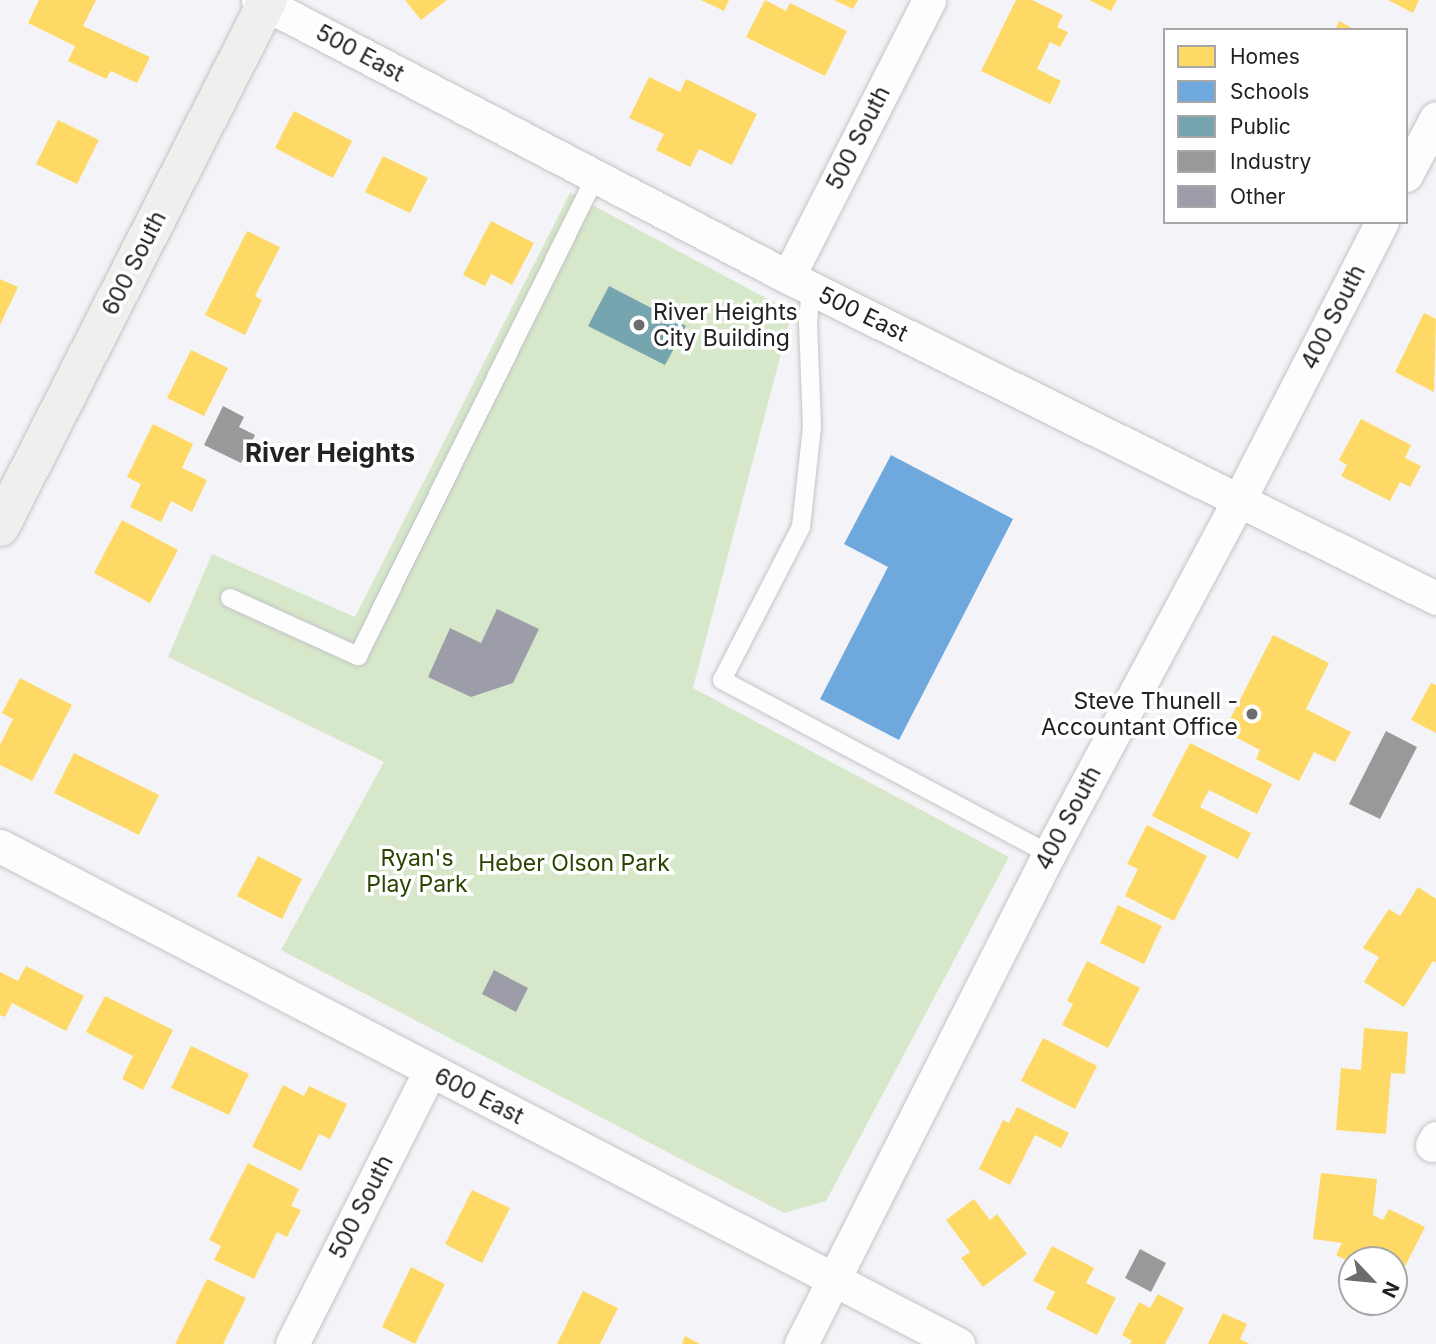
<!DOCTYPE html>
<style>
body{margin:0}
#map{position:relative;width:1436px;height:1344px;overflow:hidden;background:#f4f4f8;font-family:Inter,sans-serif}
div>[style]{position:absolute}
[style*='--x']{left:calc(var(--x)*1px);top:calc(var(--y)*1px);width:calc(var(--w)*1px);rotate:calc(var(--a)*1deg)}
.green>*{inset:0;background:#d7e8ca}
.homes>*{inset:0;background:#ffd966}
.schools>*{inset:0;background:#6fa8dc}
.public>*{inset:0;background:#76a5af}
.industry>*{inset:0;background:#999}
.building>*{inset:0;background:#9c9da9}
.roads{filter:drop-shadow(0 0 2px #c3c4c6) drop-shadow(0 0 2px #c3c4c6)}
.lane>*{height:18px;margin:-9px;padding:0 9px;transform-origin:9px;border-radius:9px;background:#fdfdfe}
.street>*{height:33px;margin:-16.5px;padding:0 16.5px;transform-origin:16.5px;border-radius:16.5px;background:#fdfdfe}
.secondary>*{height:38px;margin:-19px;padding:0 19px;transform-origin:19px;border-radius:19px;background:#f1efed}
.dots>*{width:19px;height:19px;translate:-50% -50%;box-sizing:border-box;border:4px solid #fff;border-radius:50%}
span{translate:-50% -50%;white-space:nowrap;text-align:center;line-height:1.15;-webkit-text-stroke:7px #fff;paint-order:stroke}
.street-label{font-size:23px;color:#222225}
.poi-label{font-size:23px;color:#222225}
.left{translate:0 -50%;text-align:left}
.right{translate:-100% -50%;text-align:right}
.park-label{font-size:23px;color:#294500}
.quarter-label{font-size:26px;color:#222225;font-weight:700}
.legend{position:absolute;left:1163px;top:28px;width:245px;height:196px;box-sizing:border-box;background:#fff;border:2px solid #a7a7a8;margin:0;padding:9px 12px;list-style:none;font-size:21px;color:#222225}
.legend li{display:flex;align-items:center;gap:14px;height:35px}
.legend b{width:35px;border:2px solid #a7a7a8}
.north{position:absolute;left:1338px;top:1246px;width:70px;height:70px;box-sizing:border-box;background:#fff;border:2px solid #a7a7a8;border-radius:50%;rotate:116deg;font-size:19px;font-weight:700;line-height:28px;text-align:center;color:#222225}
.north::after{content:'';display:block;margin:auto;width:24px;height:32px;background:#6c6c6f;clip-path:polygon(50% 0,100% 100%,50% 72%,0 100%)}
</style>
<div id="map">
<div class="green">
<div style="clip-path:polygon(570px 193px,792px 312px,693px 688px,1009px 857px,826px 1201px,784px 1213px,281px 950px,384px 762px,168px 657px,212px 554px,355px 617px)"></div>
</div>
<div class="homes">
<div style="clip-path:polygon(39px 0,96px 0,83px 26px,150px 57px,137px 83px,111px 71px,106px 79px,68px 61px,75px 46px,28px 23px)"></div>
<div style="clip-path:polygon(405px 0,447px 0,421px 20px)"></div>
<div style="clip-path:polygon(701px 0,729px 0,724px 11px)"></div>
<div style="clip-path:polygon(765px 0,786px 11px,790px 3px,847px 31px,825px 76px,746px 37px)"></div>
<div style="clip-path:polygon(834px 0,858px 0,853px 9px)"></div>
<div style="clip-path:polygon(1016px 0,1032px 0,1063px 15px,1057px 27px,1068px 32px,1060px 47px,1050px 42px,1037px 69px,1061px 81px,1050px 104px,981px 71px)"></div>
<div style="clip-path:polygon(1089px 0,1117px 0,1111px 11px)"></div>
<div style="clip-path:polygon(1388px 0,1419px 0,1413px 13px)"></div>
<div style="clip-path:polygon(1339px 21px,1356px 30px,1335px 30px)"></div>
<div style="clip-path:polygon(649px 77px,680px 92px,686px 79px,757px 114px,732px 165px,699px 149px,690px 167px,656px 150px,664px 134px,629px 118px)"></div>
<div style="clip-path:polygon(294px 111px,352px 141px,333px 178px,275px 148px)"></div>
<div style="clip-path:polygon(58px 120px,99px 140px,77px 184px,36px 164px)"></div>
<div style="clip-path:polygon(383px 156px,428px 178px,410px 213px,365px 192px)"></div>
<div style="clip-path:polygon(491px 221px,534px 243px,512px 285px,491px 274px,485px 286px,463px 275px)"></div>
<div style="clip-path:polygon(247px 231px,280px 247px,255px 296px,262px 300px,245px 335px,205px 315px)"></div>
<div style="clip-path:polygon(0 279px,18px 287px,0 325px)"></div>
<div style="clip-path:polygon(1424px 313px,1436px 319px,1434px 392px,1395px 372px)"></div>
<div style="clip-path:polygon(191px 350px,228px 368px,204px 416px,167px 398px)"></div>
<div style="clip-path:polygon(1361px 419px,1411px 445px,1405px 458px,1421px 466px,1410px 487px,1400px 482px,1390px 501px,1341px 476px,1347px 465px,1339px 460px)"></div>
<div style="clip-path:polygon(153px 424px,193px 444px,182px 468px,207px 480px,192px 512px,171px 501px,161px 522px,130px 507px,141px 484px,127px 477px)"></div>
<div style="clip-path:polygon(122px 520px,178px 550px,150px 603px,94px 573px)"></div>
<div style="clip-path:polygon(1273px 635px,1329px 663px,1306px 709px,1351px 732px,1335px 762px,1314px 752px,1299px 781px,1256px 759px,1260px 750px,1224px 731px)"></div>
<div style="clip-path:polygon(20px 678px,72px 705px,32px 781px,0 765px,0 745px,13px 719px,2px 713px)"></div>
<div style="clip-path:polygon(1431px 683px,1436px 685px,1436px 733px,1411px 720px)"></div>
<div style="clip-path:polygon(1190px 743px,1272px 784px,1257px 814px,1209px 790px,1200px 807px,1251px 833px,1238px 859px,1152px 816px)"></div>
<div style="clip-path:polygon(74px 753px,159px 795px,139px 835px,54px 793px)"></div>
<div style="clip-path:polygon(1147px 825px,1207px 856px,1174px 921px,1125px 896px,1138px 869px,1127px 864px)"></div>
<div style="clip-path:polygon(258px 856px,302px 879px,282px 919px,237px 896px)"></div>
<div style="clip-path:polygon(1418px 887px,1436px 899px,1436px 963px,1433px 961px,1404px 1007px,1364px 982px,1379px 957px,1363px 948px,1389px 909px,1400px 916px)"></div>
<div style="clip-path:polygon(1118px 905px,1162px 926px,1144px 964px,1100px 943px)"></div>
<div style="clip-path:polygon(1087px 961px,1140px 988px,1108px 1048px,1062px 1025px,1073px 1004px,1067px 1001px)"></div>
<div style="clip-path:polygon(26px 966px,84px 996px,66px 1031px,12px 1003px,5px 1017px,0 1015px,0 972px,18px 981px)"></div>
<div style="clip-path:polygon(105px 996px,173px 1030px,143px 1090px,122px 1079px,133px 1056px,86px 1032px)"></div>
<div style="clip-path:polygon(1364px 1028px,1408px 1032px,1405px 1074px,1391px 1073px,1386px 1134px,1336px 1130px,1341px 1068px,1361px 1070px)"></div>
<div style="clip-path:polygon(1043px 1038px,1097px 1066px,1075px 1109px,1021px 1081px)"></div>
<div style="clip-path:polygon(191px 1046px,249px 1074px,229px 1115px,171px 1088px)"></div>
<div style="clip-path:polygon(283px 1085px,304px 1096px,309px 1086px,347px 1104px,330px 1139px,319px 1134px,301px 1171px,252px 1147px)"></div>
<div style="clip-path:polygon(1017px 1107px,1069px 1133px,1061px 1148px,1035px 1135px,1010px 1185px,979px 1169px,1003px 1120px,1009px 1123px)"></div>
<div style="clip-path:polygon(248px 1163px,299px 1189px,291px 1206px,301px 1210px,287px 1237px,277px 1232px,254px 1279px,214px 1260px,221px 1246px,209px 1240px)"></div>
<div style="clip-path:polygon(1321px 1173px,1377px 1179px,1373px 1215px,1383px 1220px,1389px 1209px,1425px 1227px,1394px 1288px,1394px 1260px,1352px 1260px,1352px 1263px,1336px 1255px,1342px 1243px,1313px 1239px)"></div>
<div style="clip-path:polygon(472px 1190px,510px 1208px,482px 1263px,445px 1244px)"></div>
<div style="clip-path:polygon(974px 1199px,990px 1220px,997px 1214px,1027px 1254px,983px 1287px,961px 1258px,970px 1252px,946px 1220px)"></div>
<div style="clip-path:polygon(1052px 1246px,1094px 1268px,1086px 1283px,1116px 1298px,1097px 1335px,1046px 1309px,1055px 1292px,1033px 1281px)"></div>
<div style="clip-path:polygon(411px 1267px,445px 1284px,415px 1344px,382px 1327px)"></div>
<div style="clip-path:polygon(207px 1279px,246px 1298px,223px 1344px,175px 1344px)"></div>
<div style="clip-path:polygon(583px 1291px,618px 1308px,600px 1344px,557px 1344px)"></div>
<div style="clip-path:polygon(1158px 1294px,1184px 1308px,1165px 1344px,1130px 1344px,1132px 1341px,1122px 1335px,1139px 1302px,1150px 1308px)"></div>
<div style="clip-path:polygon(1223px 1313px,1247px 1324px,1240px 1339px,1250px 1344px,1208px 1344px)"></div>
<div style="clip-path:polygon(685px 1336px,700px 1344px,682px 1344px)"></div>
</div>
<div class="schools">
<div style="clip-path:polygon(891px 455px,1013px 519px,899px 740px,820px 699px,888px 567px,844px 544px)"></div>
</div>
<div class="public">
<div style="clip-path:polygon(609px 286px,686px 326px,665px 365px,588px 326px)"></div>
</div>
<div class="industry">
<div style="clip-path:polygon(223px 406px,244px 417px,239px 427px,255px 435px,241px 463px,204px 445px)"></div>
<div style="clip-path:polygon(1386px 731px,1417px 747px,1380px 819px,1349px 804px)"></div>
<div style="clip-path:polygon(1140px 1249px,1166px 1263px,1151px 1292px,1125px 1278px)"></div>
</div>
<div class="building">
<div style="clip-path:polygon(497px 609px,539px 629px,513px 683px,471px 697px,428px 677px,450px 628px,481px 643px)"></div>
<div style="clip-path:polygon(494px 970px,528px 988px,516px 1012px,482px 994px)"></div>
</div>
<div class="roads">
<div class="lane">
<div style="--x:811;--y:288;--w:35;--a:95"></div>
<div style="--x:808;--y:323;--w:104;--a:87.8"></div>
<div style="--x:812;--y:427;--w:101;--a:96.3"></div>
<div style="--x:801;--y:527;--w:172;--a:117.3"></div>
<div style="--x:722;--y:680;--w:370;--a:28"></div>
<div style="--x:230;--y:598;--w:141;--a:24.4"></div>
<div style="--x:358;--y:656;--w:534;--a:-63.63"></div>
</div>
<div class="street">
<div style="--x:258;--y:0;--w:598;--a:27.59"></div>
<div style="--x:788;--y:277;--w:723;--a:26.35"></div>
<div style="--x:1406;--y:175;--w:64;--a:-62.2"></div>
<div style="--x:788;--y:277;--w:311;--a:-63"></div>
<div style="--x:0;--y:846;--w:1080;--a:27.47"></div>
<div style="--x:1432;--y:1145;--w:8;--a:-60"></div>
<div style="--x:292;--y:1344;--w:306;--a:-63.2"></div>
<div style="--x:801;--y:1344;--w:549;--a:-63.16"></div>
<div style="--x:1049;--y:854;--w:404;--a:-61.8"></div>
<div style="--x:1240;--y:498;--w:310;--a:-62.8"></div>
</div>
<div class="secondary">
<div style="--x:0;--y:527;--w:591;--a:-63.04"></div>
</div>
</div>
<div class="dots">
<div style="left:639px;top:325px;background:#6c6c6f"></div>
<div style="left:1252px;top:714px;background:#6c6c6f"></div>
</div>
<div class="street-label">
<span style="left:360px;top:53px;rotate:28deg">500 East</span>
<span style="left:858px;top:138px;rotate:-63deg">500 South</span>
<span style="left:134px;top:263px;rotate:-63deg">600 South</span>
<span style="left:863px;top:314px;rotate:26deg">500 East</span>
<span style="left:1333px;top:317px;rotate:-63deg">400 South</span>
<span style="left:1068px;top:818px;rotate:-62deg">400 South</span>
<span style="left:479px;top:1096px;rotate:27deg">600 East</span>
<span style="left:361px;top:1207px;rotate:-63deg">500 South</span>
</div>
<div class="poi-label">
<span class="left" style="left:653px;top:325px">River Heights<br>City Building</span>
<span class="right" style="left:1238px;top:714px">Steve Thunell -<br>Accountant Office</span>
</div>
<div class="park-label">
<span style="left:417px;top:871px">Ryan's<br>Play Park</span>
<span style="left:574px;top:863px">Heber Olson Park</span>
</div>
<div class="quarter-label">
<span style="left:330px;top:453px">River Heights</span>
</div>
<ul class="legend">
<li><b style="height:19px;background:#ffd966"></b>Homes</li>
<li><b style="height:19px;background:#6fa8dc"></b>Schools</li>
<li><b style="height:19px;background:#76a5af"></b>Public</li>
<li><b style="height:19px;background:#999"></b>Industry</li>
<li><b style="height:19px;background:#9c9da9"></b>Other</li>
</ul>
<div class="north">N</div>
</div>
